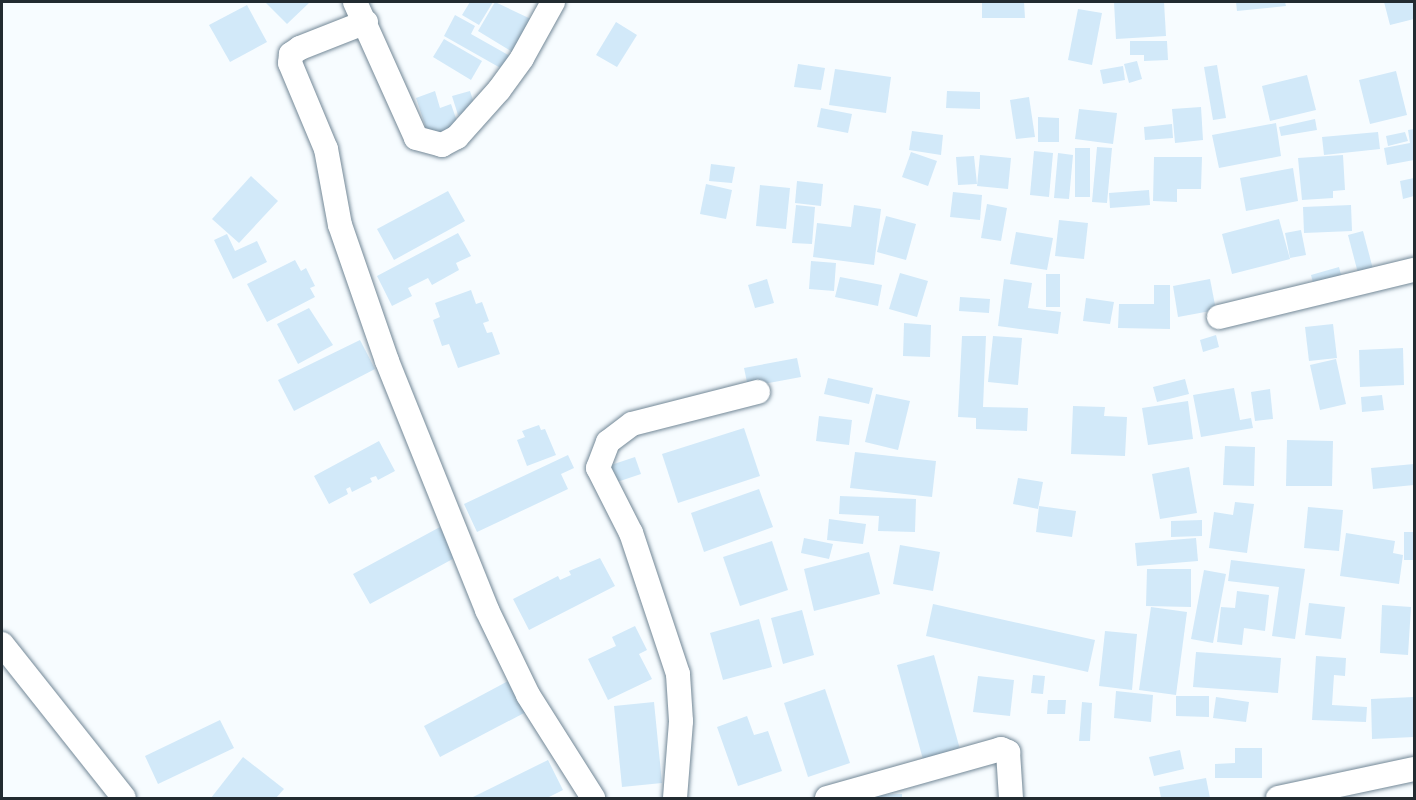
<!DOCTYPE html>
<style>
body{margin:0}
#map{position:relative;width:1416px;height:800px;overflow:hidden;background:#f7fcff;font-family:"DM Sans",sans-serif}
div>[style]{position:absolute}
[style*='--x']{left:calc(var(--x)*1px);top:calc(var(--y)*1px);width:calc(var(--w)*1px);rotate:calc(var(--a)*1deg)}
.building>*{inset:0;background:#d2e9f9}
.roads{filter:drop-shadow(0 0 2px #738897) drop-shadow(0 0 2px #738897)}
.minor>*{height:24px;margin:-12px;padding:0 12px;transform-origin:12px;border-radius:12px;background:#fff}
span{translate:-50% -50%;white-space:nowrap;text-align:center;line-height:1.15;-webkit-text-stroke:6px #fff;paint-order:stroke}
.frame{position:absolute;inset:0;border:3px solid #222b31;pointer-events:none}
</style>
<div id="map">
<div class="building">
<div style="clip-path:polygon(265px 2px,310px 2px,287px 24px)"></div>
<div style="clip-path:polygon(470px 2px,493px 2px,479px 25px,462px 15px)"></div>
<div style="clip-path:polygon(495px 2px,533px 20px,514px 53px,478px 31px)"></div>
<div style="clip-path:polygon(982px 2px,1024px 2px,1025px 18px,982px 18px)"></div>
<div style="clip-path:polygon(1114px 2px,1164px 2px,1166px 36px,1116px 39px)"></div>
<div style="clip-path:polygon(1236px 2px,1285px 2px,1286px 6px,1237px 11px)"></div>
<div style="clip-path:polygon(1384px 2px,1414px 2px,1414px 19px,1390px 25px)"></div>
<div style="clip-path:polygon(247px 5px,267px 42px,230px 62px,209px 25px)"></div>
<div style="clip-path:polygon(1078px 9px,1102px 13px,1092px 65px,1068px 60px)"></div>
<div style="clip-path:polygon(455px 15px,475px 26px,471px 34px,512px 57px,504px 70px,444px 36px)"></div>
<div style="clip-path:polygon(616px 22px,637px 35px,617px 67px,596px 55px)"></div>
<div style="clip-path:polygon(444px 39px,482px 61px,471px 80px,433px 57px)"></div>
<div style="clip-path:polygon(1130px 41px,1167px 41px,1168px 60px,1144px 61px,1144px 55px,1130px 55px)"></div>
<div style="clip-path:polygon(1137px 61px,1142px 79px,1129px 83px,1124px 64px)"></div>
<div style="clip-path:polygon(798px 64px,825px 68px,821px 90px,794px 87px)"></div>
<div style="clip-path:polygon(1217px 65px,1226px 118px,1213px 120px,1204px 67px)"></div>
<div style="clip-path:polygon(1123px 66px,1125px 80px,1103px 84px,1100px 70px)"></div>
<div style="clip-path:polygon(835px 69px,891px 77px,886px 113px,829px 105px)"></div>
<div style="clip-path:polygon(1396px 71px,1407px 115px,1370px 124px,1359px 80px)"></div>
<div style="clip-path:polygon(1307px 75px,1316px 110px,1270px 121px,1262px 86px)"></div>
<div style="clip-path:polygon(435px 91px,440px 108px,451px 104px,460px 130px,430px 140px,416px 98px)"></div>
<div style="clip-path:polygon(470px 91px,476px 109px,458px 115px,452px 96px)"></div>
<div style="clip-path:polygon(947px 91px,980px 92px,980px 109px,946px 108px)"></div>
<div style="clip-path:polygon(1029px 97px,1035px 137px,1016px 139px,1010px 100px)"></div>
<div style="clip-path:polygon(1201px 107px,1203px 140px,1175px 143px,1172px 109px)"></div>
<div style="clip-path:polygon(821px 108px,852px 114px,848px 133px,817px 127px)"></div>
<div style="clip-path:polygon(1079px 109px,1117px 113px,1113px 144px,1075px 139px)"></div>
<div style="clip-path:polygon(1038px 117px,1059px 118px,1059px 142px,1038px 142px)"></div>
<div style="clip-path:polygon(1315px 119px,1317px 130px,1281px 136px,1279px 127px)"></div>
<div style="clip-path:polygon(1276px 123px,1281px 156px,1219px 168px,1212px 135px)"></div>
<div style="clip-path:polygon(1172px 124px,1173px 138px,1145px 140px,1144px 127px)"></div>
<div style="clip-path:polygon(1414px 129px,1414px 160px,1387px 165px,1384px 148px,1410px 143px,1408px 130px)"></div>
<div style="clip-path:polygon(912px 131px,943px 135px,941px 155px,909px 150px)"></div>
<div style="clip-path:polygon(1378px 132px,1380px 149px,1324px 155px,1322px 137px)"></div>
<div style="clip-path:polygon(1405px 132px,1408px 141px,1388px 146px,1386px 136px)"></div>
<div style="clip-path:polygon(1097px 147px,1112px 148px,1107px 203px,1092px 202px)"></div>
<div style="clip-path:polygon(1075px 148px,1090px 148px,1090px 197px,1075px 197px)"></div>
<div style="clip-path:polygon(1034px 151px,1053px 153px,1049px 197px,1030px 195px)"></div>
<div style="clip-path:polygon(911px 152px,937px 161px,928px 186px,902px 177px)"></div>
<div style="clip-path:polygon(1058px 153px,1073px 155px,1069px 199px,1054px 198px)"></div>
<div style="clip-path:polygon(980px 155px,1011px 158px,1008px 189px,977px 186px)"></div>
<div style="clip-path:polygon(1343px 155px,1345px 190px,1333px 191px,1333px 198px,1302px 200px,1298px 158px)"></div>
<div style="clip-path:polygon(974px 156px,977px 184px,958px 185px,956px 157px)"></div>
<div style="clip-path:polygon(1154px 157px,1202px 157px,1201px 189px,1177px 189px,1177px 202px,1153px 201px)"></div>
<div style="clip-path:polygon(711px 164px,735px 167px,732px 183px,709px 181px)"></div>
<div style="clip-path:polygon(1293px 168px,1298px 201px,1246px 211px,1240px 178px)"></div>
<div style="clip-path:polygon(251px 176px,278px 201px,239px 243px,212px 219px)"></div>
<div style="clip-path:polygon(1414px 178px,1414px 196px,1403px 199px,1400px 181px)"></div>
<div style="clip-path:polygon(797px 181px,823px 184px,821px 206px,795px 203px)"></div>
<div style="clip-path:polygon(706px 184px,732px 190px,726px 219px,700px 214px)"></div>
<div style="clip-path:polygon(760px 185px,790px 188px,786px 229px,756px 226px)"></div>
<div style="clip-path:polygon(1149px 190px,1150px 205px,1110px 208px,1109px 193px)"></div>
<div style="clip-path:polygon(448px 191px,465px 221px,394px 260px,377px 229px)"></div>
<div style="clip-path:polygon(953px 192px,982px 195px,980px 220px,950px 217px)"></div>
<div style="clip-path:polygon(987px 204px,1007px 208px,1001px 241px,981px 238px)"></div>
<div style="clip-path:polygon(796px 205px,815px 207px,812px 244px,792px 243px)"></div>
<div style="clip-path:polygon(854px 205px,881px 209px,874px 265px,813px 257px,817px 223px,851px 227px)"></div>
<div style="clip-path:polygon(1351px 205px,1352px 231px,1304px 233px,1303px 207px)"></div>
<div style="clip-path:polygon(886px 216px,916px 224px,906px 260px,877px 252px)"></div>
<div style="clip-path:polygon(1279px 219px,1290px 259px,1232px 274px,1222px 234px)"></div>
<div style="clip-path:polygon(1059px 220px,1088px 223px,1084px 259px,1055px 256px)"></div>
<div style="clip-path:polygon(1301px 230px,1306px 255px,1290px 258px,1285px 233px)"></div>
<div style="clip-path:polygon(1363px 231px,1374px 273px,1359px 277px,1348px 235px)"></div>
<div style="clip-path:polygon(1016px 232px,1053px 238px,1047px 270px,1010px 264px)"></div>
<div style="clip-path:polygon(458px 233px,471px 256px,456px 263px,459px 270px,432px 285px,428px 278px,408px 288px,412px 296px,392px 306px,377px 276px)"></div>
<div style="clip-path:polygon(227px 234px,235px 251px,257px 241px,267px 262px,233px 279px,214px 240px)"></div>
<div style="clip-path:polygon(295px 260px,301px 271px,306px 268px,315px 286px,310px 288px,315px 297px,267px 322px,247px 284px)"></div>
<div style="clip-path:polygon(811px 261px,836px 263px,834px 291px,809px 289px)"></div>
<div style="clip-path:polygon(1339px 267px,1343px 282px,1315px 290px,1311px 275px)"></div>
<div style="clip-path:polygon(900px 273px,928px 281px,917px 317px,889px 309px)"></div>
<div style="clip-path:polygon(1046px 274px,1060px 274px,1060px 307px,1046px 307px)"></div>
<div style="clip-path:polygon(840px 277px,882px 285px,878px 306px,835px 297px)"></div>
<div style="clip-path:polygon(767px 279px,774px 303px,755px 308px,748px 285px)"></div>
<div style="clip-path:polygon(1004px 279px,1032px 283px,1028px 308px,1061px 312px,1058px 334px,998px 326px)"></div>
<div style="clip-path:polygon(1210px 279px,1216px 310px,1178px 317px,1173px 286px)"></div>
<div style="clip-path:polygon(1154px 285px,1170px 285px,1170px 329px,1118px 328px,1119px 304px,1154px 304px)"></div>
<div style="clip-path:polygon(471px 290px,476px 304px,482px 302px,489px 321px,483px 323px,487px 333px,492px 332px,500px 354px,458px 368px,449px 344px,442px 346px,433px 320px,440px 317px,435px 303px)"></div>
<div style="clip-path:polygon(960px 297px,990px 299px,989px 313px,959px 311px)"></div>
<div style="clip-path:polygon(1086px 298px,1114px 302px,1110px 324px,1083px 321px)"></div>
<div style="clip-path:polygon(309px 308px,333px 345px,298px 364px,277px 324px)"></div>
<div style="clip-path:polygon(904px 323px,931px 325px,930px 357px,903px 356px)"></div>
<div style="clip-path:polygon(1333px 324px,1337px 358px,1309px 361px,1305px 327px)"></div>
<div style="clip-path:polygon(1216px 335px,1219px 347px,1203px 352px,1200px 340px)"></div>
<div style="clip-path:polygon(962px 336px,986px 336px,983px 407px,1028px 408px,1027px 431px,976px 429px,976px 418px,958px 417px)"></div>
<div style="clip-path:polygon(993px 336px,1022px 338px,1018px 385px,988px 382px)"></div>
<div style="clip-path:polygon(360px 340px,375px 369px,294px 411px,278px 380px)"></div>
<div style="clip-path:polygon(1403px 348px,1404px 385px,1360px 387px,1359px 350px)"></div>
<div style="clip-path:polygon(797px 358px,801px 377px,748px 387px,744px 368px)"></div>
<div style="clip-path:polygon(1336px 359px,1346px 404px,1320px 410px,1310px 365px)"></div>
<div style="clip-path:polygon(828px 378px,873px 388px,869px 404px,824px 394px)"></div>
<div style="clip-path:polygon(1185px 379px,1189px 394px,1157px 402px,1153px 387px)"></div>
<div style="clip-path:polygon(1234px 388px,1240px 420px,1251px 418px,1253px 428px,1201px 437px,1193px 395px)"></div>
<div style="clip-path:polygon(1270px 389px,1273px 419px,1255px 421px,1251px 392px)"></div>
<div style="clip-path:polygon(876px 394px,910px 401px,898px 450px,865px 442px)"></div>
<div style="clip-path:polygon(1382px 395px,1384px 410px,1362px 412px,1361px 397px)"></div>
<div style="clip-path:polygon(1188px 401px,1193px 439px,1148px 445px,1142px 408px)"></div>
<div style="clip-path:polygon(1073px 406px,1105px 407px,1104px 416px,1127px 417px,1125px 456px,1071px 454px)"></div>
<div style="clip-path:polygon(819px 416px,852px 420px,849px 445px,816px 441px)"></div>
<div style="clip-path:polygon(539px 425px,541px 430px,545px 429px,556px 455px,527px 466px,517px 440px,525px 437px,522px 431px)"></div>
<div style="clip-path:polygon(744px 428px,760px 476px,678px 503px,662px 454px)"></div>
<div style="clip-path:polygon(1287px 440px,1333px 441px,1332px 486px,1286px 486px)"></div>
<div style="clip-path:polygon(379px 441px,395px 471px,378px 480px,376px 476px,370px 478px,372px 482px,352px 492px,350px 487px,346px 489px,348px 494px,329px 504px,314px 476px)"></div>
<div style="clip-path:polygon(1225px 446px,1255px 447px,1254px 486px,1223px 485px)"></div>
<div style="clip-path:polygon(855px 452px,936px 461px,932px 497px,850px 488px)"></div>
<div style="clip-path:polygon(568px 455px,574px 468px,561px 474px,568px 489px,477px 532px,464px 504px)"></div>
<div style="clip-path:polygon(635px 457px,641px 474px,617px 482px,611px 465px)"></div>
<div style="clip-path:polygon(1414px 464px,1414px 485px,1373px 489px,1371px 468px)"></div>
<div style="clip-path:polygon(1189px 467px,1197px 513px,1160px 519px,1152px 474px)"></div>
<div style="clip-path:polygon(1018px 478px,1043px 482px,1038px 509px,1013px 504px)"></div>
<div style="clip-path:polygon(759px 489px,773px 527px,704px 552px,691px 513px)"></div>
<div style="clip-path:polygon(840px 496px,916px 499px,915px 532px,878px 531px,879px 516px,839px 514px)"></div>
<div style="clip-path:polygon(1235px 502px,1254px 504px,1247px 553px,1209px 548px,1214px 512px,1233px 515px)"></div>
<div style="clip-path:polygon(1039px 506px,1076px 511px,1072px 537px,1036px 532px)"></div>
<div style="clip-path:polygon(1308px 507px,1343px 510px,1339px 551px,1304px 548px)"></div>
<div style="clip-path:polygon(829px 519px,866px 524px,863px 544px,827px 540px)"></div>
<div style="clip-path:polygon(1202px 520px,1202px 536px,1171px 537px,1171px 521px)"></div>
<div style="clip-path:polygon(440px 527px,452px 549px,460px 555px,370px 604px,353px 574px)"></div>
<div style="clip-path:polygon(1404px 532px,1414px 532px,1414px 560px,1404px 560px)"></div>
<div style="clip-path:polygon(1346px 533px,1395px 541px,1393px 553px,1403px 555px,1399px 584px,1340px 576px)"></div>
<div style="clip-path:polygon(804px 538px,833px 544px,829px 559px,801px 553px)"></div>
<div style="clip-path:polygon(1196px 538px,1198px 561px,1137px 566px,1135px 543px)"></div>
<div style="clip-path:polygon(772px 541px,788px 590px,740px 606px,723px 557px)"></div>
<div style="clip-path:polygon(900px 545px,940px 552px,933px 591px,893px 584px)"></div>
<div style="clip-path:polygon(869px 552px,880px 594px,814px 611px,804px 569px)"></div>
<div style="clip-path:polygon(600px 558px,615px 586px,529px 630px,513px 599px,558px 576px,560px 580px,571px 575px,569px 571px)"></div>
<div style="clip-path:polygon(1231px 560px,1305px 569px,1295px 639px,1272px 636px,1279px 587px,1228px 581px)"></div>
<div style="clip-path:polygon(1147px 569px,1191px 569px,1191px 607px,1146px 606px)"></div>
<div style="clip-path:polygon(1204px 570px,1226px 574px,1213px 643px,1191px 639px)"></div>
<div style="clip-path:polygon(1237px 591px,1269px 595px,1265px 631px,1244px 628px,1242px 645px,1217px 642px,1221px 607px,1235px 608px)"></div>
<div style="clip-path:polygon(1309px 603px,1345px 607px,1341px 639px,1305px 635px)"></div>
<div style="clip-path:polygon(933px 604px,1095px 640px,1088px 672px,926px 636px)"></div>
<div style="clip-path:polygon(1382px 605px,1411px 607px,1408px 655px,1380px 653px)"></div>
<div style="clip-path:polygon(1151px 607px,1187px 612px,1176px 695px,1139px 690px)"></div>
<div style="clip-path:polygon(802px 610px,814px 655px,783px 664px,771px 618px)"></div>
<div style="clip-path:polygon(759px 619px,772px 667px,723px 680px,710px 633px)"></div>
<div style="clip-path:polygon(635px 626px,647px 650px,639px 654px,652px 679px,608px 700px,588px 659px,616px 646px,612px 637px)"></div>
<div style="clip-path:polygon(1105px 631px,1137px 634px,1132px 690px,1099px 686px)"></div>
<div style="clip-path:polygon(1196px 652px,1281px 658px,1278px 693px,1193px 687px)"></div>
<div style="clip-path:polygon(934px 655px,961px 753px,924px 763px,897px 665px)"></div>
<div style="clip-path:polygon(1316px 656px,1346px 658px,1345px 676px,1334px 675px,1332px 705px,1367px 707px,1366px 722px,1312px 720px)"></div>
<div style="clip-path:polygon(1033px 675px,1045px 676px,1043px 694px,1031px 693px)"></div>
<div style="clip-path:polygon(978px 676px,1014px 680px,1010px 716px,973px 712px)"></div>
<div style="clip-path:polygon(510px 680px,526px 712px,440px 757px,424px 726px)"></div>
<div style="clip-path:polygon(825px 689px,850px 763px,808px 777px,784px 703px)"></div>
<div style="clip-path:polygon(1116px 691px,1153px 695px,1151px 722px,1114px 718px)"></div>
<div style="clip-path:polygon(1176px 696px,1209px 696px,1209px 717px,1176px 716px)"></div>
<div style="clip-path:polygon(1216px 697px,1249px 702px,1246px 722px,1213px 718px)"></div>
<div style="clip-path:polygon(1414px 697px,1414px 737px,1372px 739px,1371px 699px)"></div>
<div style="clip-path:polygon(1048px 700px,1066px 700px,1065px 714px,1047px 714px)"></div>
<div style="clip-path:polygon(654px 702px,662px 783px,622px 787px,614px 706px)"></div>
<div style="clip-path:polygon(1082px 702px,1092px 703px,1090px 741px,1079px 741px)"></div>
<div style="clip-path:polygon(747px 716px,754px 735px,768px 731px,782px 771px,738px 786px,717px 727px)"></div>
<div style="clip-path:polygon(220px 720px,234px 748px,158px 784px,145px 756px)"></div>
<div style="clip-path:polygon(1235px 748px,1262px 748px,1262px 778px,1215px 778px,1215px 764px,1235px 763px)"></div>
<div style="clip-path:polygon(1180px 750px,1184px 769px,1154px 776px,1149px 757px)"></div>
<div style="clip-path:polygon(243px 757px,284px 789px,276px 798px,211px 798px)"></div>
<div style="clip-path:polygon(548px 760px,563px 790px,547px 798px,471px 798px)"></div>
<div style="clip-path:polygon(1206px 778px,1210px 798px,1161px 798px,1159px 787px)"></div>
<div style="clip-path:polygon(902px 794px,902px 798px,867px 798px,867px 795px)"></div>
</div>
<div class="roads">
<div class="minor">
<div style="--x:355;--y:2;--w:149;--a:65.8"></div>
<div style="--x:416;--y:138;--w:27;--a:15"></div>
<div style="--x:442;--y:145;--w:17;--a:-28"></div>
<div style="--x:457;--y:137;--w:63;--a:-48.2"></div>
<div style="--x:499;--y:90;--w:39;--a:-54"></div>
<div style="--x:522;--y:58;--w:64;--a:-61"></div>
<div style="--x:366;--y:22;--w:71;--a:158.5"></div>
<div style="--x:300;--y:48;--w:11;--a:146"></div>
<div style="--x:291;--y:54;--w:9;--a:96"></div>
<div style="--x:290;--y:63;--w:93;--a:67.3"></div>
<div style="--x:326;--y:149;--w:77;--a:79.6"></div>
<div style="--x:340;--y:225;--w:144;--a:70.9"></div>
<div style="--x:387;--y:361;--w:268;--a:68.1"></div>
<div style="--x:487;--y:610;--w:94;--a:64.2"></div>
<div style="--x:528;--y:695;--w:122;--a:57.7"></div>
<div style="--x:1219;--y:317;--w:201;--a:-13.6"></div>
<div style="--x:2;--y:644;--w:196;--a:51.6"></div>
<div style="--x:675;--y:798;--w:77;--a:-85.5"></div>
<div style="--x:681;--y:721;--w:47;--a:-93.7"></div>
<div style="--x:678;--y:674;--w:149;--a:-108.4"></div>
<div style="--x:631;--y:533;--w:73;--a:-116.9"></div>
<div style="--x:598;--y:468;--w:28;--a:-69"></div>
<div style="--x:608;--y:442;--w:30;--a:-37"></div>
<div style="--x:632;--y:424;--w:130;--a:-14.3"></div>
<div style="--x:827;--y:798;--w:181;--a:-15.7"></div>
<div style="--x:1001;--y:749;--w:8;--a:23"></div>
<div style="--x:1008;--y:752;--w:46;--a:86.3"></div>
<div style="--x:1278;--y:798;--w:139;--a:-12"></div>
</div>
</div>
<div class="frame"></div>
</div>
